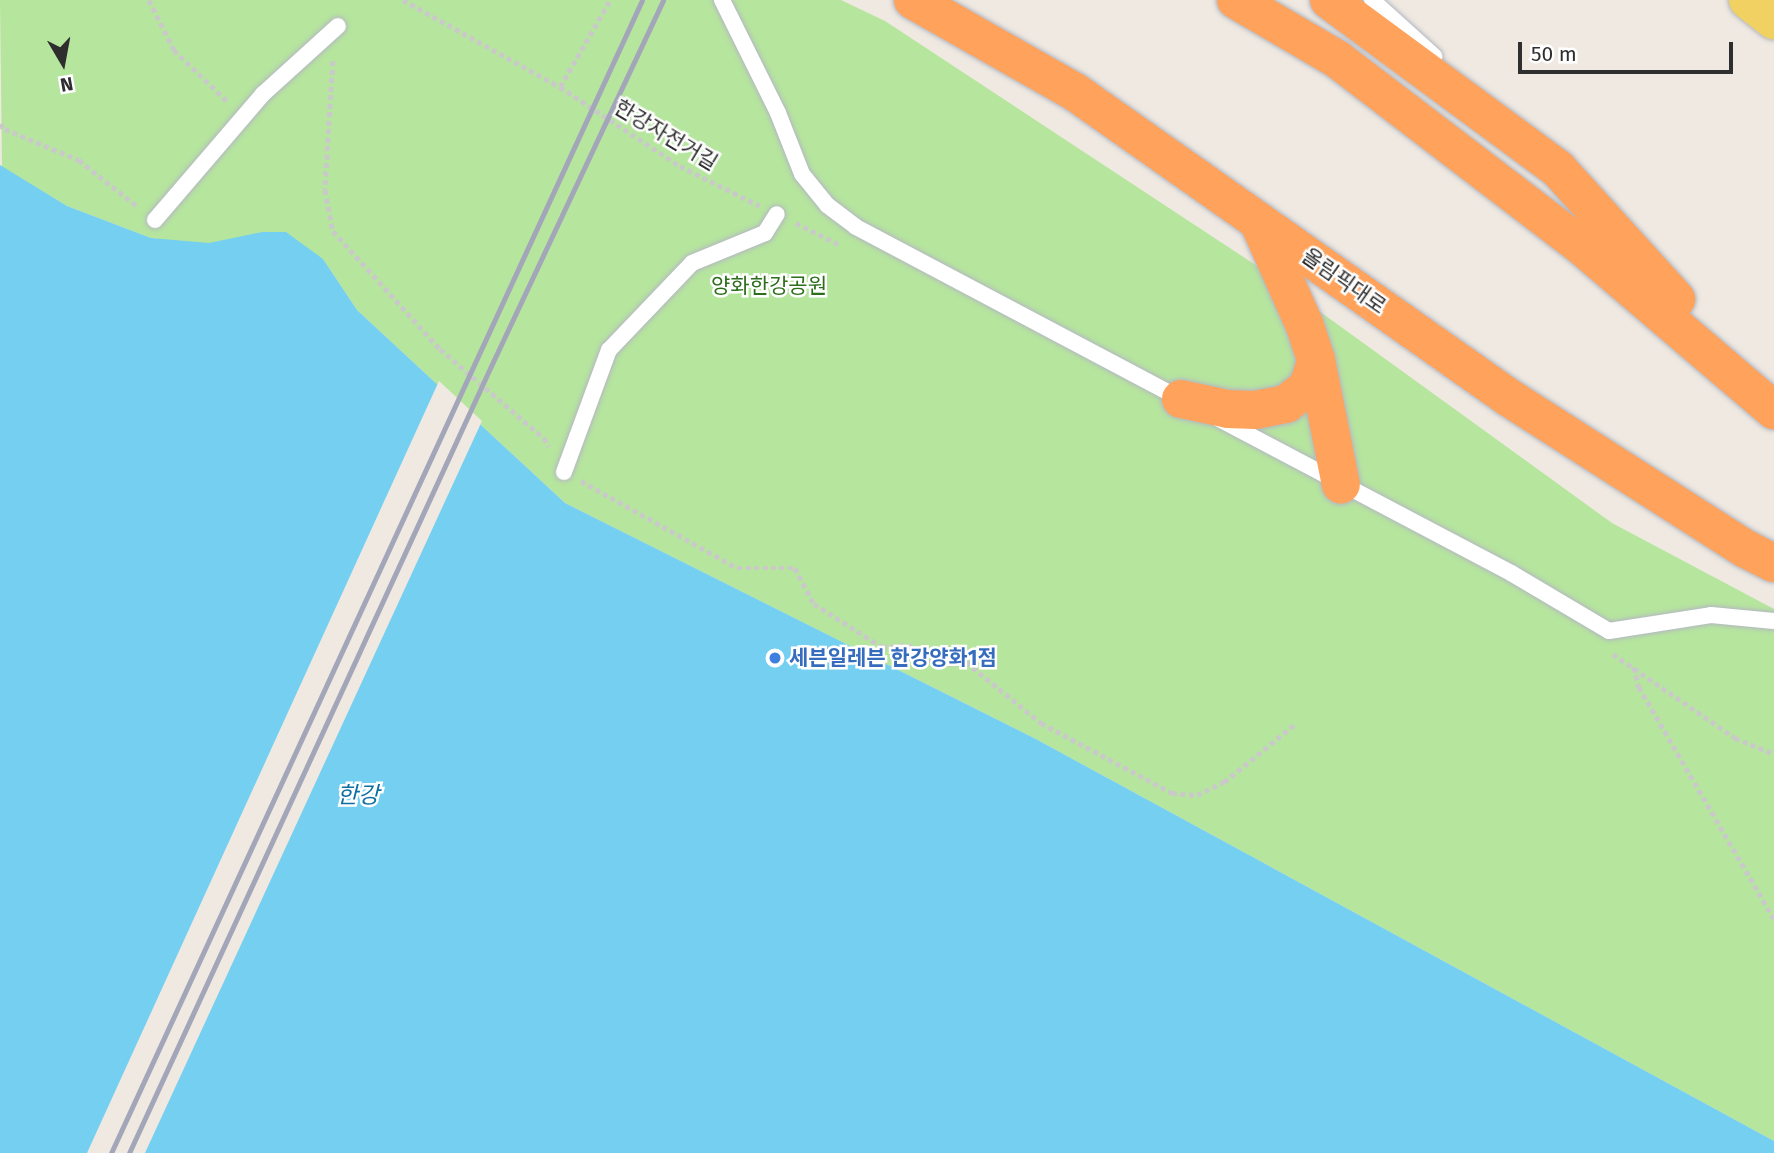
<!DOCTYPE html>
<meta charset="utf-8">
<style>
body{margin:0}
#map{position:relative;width:1774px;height:1153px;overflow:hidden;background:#efe9e1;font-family:"Fira Sans","Noto Sans KR",sans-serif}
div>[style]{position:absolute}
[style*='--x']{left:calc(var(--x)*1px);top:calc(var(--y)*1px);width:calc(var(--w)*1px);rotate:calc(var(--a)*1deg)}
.green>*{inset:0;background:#b6e59e}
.water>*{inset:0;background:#75cff0}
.pier>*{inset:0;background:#efe9e1}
.path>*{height:4.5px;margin-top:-2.25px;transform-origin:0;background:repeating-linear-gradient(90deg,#c9c9c9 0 5px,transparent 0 8.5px)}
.roads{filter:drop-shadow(0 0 2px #b4b7c1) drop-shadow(0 0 2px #b4b7c1)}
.lane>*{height:16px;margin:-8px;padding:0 8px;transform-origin:8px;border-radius:8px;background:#fff}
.primary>*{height:38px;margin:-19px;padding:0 19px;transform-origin:19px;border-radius:19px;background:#f2d163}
.highway>*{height:38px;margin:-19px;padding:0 19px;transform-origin:19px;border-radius:19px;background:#ffa35c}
.rail>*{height:5px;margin:-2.5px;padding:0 2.5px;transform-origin:2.5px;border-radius:2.5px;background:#a3a6b8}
.dots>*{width:19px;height:19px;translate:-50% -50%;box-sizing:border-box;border:4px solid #fff;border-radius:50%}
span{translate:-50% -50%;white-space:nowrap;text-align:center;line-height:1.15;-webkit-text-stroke:5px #fff;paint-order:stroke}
.street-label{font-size:21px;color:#2e2e2e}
.park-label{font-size:21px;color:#2c6e1b}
.shop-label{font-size:21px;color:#366cbe;font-weight:700}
.left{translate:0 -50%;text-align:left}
.water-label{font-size:23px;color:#0d6fa3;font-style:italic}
.north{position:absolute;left:28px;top:28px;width:70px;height:70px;-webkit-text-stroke:5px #fff;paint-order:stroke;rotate:170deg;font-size:19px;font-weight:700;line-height:28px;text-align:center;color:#2e2e2e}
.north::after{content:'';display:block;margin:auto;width:24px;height:32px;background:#2e2e2e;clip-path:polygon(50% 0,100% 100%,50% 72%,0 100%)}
.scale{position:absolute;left:1518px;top:42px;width:215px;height:32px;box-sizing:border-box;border:4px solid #2e2e2e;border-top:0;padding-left:9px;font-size:21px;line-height:24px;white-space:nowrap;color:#2e2e2e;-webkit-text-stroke:5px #fff;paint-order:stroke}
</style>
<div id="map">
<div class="green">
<div style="clip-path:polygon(0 0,841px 0,885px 21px,1254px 264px,1612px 523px,1774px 609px,1774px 1141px,1034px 738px,565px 503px,357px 310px,323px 259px,151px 238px,67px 206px,2px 167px)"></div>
</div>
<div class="water">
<div style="clip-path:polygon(0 165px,67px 206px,151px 238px,209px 243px,262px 232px,286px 232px,323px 259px,357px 310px,565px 503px,1034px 738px,1774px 1141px,1774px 1153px,0 1153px)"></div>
</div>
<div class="pier">
<div style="clip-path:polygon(439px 381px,482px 421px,145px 1153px,87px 1153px)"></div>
</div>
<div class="path">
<div style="--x:149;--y:0;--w:56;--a:63.4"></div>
<div style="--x:174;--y:50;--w:75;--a:43.9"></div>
<div style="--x:403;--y:0;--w:179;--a:29"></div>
<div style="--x:560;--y:87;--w:144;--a:33.4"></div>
<div style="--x:680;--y:166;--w:89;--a:26.6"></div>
<div style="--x:333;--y:61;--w:129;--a:93.5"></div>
<div style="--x:325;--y:190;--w:42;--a:79"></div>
<div style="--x:333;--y:231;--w:159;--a:47.8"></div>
<div style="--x:440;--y:349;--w:137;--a:40.6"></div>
<div style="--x:544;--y:438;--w:10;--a:61"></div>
<div style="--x:560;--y:87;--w:100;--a:-60.1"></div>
<div style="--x:0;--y:124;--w:7;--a:45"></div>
<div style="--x:5;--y:129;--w:80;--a:22.7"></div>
<div style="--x:79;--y:160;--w:75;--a:38.5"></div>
<div style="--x:796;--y:223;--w:47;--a:26.6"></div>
<div style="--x:581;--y:481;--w:179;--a:29.1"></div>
<div style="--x:737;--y:568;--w:58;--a:0"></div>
<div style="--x:795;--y:568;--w:41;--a:62.2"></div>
<div style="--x:814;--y:604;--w:80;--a:32.3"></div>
<div style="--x:882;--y:647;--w:27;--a:-4"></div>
<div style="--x:909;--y:645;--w:36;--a:34"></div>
<div style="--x:939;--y:665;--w:27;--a:-6"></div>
<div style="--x:966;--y:662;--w:97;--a:39.1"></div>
<div style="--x:1041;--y:723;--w:149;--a:28.1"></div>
<div style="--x:1172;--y:793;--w:25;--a:5"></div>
<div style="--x:1197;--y:795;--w:30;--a:-26"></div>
<div style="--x:1224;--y:782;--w:90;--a:-39.2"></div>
<div style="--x:1613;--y:654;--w:148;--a:34.5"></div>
<div style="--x:1735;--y:738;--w:42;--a:22.3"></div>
<div style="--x:1634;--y:667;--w:21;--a:76"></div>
<div style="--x:1639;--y:687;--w:268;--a:59.8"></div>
</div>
<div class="roads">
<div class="lane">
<div style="--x:722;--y:0;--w:126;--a:63.6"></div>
<div style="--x:778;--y:113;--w:66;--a:68.5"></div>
<div style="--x:802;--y:174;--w:40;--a:51"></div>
<div style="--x:827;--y:205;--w:36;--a:37"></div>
<div style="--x:856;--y:227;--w:370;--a:27.9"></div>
<div style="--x:1372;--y:0;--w:84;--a:42.1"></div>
<div style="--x:155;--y:220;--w:166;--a:-49.4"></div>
<div style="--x:263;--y:94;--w:101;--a:-42.2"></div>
<div style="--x:1219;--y:419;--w:330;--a:27.8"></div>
<div style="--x:1511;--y:573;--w:114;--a:30.6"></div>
<div style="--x:1609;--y:631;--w:103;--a:-8.9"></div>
<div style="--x:1711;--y:615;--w:63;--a:5.4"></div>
<div style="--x:564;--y:472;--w:130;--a:-69.8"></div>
<div style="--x:609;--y:350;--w:120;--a:-46.3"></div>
<div style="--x:692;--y:263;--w:79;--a:-22.3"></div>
<div style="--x:765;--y:233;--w:22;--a:-58"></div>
</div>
<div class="primary">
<div style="--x:1748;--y:0;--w:33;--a:38"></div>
</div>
<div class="highway">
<div style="--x:913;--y:0;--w:186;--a:29.6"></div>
<div style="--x:1075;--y:92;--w:530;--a:35.16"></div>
<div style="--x:1508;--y:397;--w:282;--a:32.6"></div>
<div style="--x:1746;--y:549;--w:31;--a:27"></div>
<div style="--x:1236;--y:0;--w:117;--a:30.3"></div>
<div style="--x:1337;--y:59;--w:311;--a:37.4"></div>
<div style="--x:1584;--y:248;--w:250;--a:40.5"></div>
<div style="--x:1329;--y:0;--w:285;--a:36.4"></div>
<div style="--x:1558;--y:169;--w:176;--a:47.8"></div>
<div style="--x:1259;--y:223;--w:113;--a:65.9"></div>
<div style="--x:1305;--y:326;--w:36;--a:72"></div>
<div style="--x:1316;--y:360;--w:127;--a:78.7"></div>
<div style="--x:1181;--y:399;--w:48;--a:12"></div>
<div style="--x:1228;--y:409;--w:27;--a:2"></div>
<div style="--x:1255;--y:410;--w:32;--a:-11"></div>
<div style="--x:1286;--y:404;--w:28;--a:-38"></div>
<div style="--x:1308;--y:387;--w:28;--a:-73"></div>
</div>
</div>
<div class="rail">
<div style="--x:111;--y:1153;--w:1269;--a:-65.27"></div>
<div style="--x:129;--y:1153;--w:866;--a:-65.3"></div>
<div style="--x:491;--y:366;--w:404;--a:-64.8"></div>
</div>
<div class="dots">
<div style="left:775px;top:658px;background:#3f7fe0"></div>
</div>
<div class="street-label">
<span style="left:666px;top:135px;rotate:31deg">한강자전거길</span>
<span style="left:1344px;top:281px;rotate:35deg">올림픽대로</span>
</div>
<div class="park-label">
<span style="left:769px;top:286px">양화한강공원</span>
</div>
<div class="shop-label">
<span class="left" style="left:789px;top:658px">세븐일레븐 한강양화1점</span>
</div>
<div class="water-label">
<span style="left:358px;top:795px">한강</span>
</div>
<div class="north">N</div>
<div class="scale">50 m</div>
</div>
